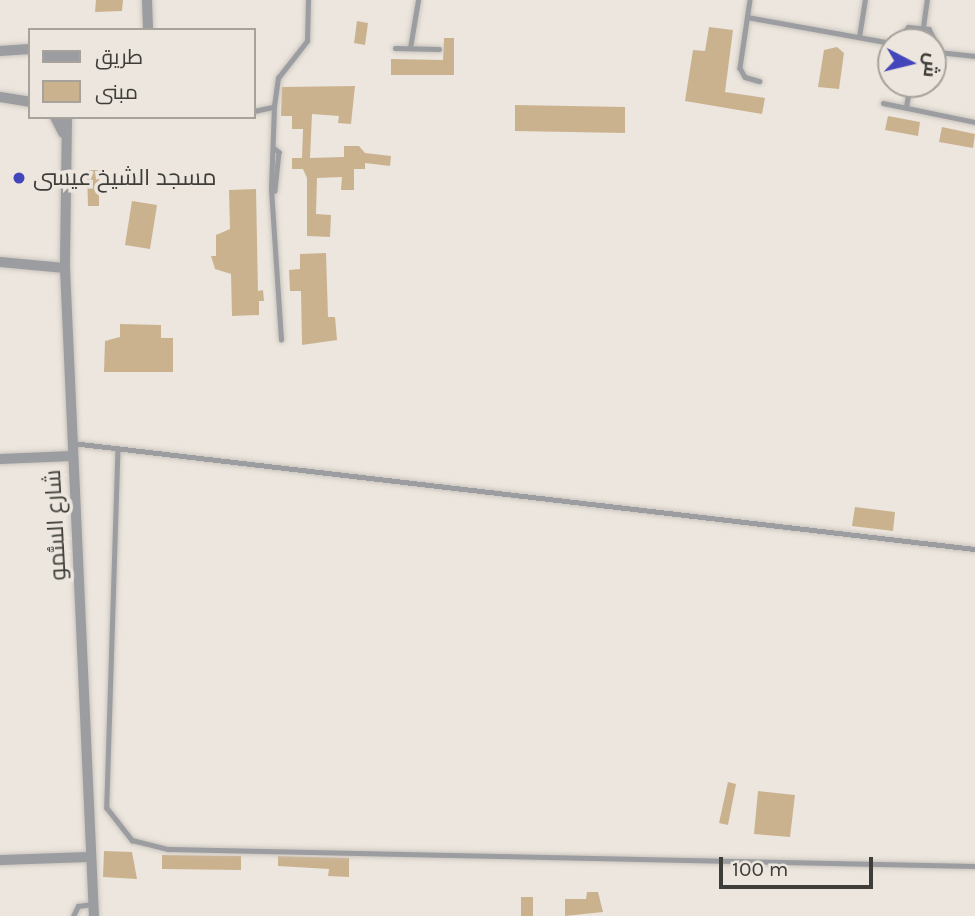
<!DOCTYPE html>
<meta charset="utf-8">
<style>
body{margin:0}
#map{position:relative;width:975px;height:916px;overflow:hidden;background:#ece6de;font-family:Karla,Cairo,sans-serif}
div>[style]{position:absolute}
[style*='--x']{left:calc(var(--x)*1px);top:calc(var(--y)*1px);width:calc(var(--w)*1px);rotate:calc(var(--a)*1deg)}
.building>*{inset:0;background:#cbb28f}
.roads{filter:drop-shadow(0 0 2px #c9c4bd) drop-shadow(0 0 2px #c9c4bd)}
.service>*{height:4.5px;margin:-2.25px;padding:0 2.25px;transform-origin:2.25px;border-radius:2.25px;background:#9c9da1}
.minor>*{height:10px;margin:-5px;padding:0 5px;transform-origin:5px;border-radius:5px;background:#9c9da1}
.dots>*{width:19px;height:19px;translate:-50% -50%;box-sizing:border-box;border:4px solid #ece6de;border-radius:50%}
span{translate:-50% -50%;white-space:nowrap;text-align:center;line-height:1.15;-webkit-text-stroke:7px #ece6de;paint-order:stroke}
.poi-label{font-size:23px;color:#3f3d39}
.left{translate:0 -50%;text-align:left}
.street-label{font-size:23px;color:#3f3d39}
.legend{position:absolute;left:28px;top:28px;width:228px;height:91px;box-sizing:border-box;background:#ece6de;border:2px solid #a7a29c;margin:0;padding:9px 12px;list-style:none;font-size:21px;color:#3f3d39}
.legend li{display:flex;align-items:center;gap:14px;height:35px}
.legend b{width:35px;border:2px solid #a7a29c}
.north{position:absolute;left:877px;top:28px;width:70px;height:70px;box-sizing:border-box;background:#ece6de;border:2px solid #a7a29c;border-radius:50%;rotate:97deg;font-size:19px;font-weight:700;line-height:28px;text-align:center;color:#3f3d39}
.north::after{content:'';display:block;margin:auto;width:24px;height:32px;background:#4345ba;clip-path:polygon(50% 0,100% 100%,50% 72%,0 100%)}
.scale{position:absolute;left:719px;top:857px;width:154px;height:32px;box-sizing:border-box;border:4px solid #3f3d39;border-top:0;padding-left:9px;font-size:21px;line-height:24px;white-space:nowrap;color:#3f3d39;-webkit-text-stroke:5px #ece6de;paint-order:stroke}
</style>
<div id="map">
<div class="building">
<div style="clip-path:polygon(96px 0,123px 0,122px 11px,95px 12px)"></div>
<div style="clip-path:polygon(357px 21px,368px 23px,365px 45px,354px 43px)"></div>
<div style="clip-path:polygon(709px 27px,733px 30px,725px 92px,765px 98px,762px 114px,685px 101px,693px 50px,705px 51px)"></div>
<div style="clip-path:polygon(444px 38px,454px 38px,454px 75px,391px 75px,391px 59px,443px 60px)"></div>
<div style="clip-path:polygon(837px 47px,844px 53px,839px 89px,818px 87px,824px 50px)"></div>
<div style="clip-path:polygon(355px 86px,351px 124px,338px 123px,339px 116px,312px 114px,310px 158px,344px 157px,344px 146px,359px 146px,365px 153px,391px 156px,390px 166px,365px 163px,365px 169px,354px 169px,354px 190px,341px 190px,342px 177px,317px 178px,316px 214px,331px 215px,330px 237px,307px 236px,307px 178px,303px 169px,292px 169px,292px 158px,302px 158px,303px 129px,292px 129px,292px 116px,281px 116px,282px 87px)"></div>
<div style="clip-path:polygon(515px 105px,625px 107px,625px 133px,515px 131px)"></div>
<div style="clip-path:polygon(888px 116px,920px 122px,918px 136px,885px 130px)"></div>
<div style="clip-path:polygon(942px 127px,975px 134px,973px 148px,939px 142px)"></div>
<div style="clip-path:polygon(87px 170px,99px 170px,99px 206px,88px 206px)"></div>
<div style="clip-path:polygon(256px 189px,258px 291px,263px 290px,264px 301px,259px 301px,259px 315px,232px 316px,231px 274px,215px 269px,211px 256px,216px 256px,216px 235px,230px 229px,229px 190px)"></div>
<div style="clip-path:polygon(132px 201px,157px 205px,150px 249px,125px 245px)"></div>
<div style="clip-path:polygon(326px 253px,328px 317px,335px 317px,337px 340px,302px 345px,301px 291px,290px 291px,289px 270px,300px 269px,300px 254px)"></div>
<div style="clip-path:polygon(120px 324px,161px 325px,161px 338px,173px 338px,173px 372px,104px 372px,105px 341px,120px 337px)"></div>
<div style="clip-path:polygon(855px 507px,895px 512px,893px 531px,852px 526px)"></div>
<div style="clip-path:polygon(728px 782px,736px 784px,728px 825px,719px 823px)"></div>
<div style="clip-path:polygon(758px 791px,795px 795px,790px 837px,754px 834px)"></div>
<div style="clip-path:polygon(104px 851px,132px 852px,137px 879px,103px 877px)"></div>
<div style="clip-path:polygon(162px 855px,241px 856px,241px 870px,162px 869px)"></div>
<div style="clip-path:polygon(278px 856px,349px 858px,349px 877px,328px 876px,329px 869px,278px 866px)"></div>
<div style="clip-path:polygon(587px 892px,598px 892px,603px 912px,565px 916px,565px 899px,586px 899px)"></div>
<div style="clip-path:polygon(521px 897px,533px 897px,533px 916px,521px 916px)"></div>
</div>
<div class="roads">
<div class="service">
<div style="--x:750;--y:0;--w:69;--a:98.4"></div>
<div style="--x:740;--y:68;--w:10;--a:61"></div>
<div style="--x:745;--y:77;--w:15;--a:16"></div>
<div style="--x:747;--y:17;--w:146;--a:10.2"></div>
<div style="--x:923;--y:27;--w:27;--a:-82"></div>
<div style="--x:859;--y:37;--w:37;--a:-81"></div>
<div style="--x:896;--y:42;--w:19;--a:-51"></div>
<div style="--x:908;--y:27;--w:21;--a:5"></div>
<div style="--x:929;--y:29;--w:19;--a:62"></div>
<div style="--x:938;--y:46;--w:16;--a:108"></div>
<div style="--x:395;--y:48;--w:44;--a:1.3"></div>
<div style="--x:410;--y:48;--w:49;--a:-80.5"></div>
<div style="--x:938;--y:52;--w:37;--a:6"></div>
<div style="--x:883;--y:103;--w:94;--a:11.7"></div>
<div style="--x:906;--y:107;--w:23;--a:-80"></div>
<div style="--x:254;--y:111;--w:19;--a:-12"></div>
<div style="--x:275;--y:149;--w:5;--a:37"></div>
<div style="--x:279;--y:152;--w:39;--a:96"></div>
<div style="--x:281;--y:340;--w:152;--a:-93.8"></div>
<div style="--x:271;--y:188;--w:82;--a:-87.9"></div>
<div style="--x:274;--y:106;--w:28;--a:-82"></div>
<div style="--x:278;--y:78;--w:47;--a:-51.9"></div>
<div style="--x:307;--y:41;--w:41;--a:-88.6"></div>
<div style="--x:72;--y:443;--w:909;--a:6.7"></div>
<div style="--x:118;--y:448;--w:360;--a:91.8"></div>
<div style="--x:107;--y:808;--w:41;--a:52"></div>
<div style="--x:132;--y:840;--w:38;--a:14"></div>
<div style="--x:169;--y:849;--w:806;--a:1.21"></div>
<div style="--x:73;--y:916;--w:11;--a:-63"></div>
<div style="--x:78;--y:906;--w:14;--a:-8"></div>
</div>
<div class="minor">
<div style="--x:147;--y:0;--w:30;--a:88"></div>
<div style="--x:0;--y:51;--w:30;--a:-4"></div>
<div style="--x:0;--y:97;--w:30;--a:9"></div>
<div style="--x:55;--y:117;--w:18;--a:63"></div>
<div style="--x:67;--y:117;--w:151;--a:90.8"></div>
<div style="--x:65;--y:268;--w:649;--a:87.44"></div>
<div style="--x:0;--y:262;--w:65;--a:5.3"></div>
<div style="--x:0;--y:459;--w:72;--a:-2.4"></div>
<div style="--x:0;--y:860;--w:91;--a:-1.9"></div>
</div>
</div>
<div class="dots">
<div style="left:19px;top:178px;background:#4345ba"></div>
</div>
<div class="poi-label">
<span class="left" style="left:33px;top:178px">مسجد الشيخ عيسى</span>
</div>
<div class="street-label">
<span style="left:56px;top:525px;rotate:-93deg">شارع السُّمو</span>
</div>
<ul class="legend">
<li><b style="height:9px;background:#9c9da1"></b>طريق</li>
<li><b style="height:19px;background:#cbb28f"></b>مبنى</li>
</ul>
<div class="north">ش</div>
<div class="scale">100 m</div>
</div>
